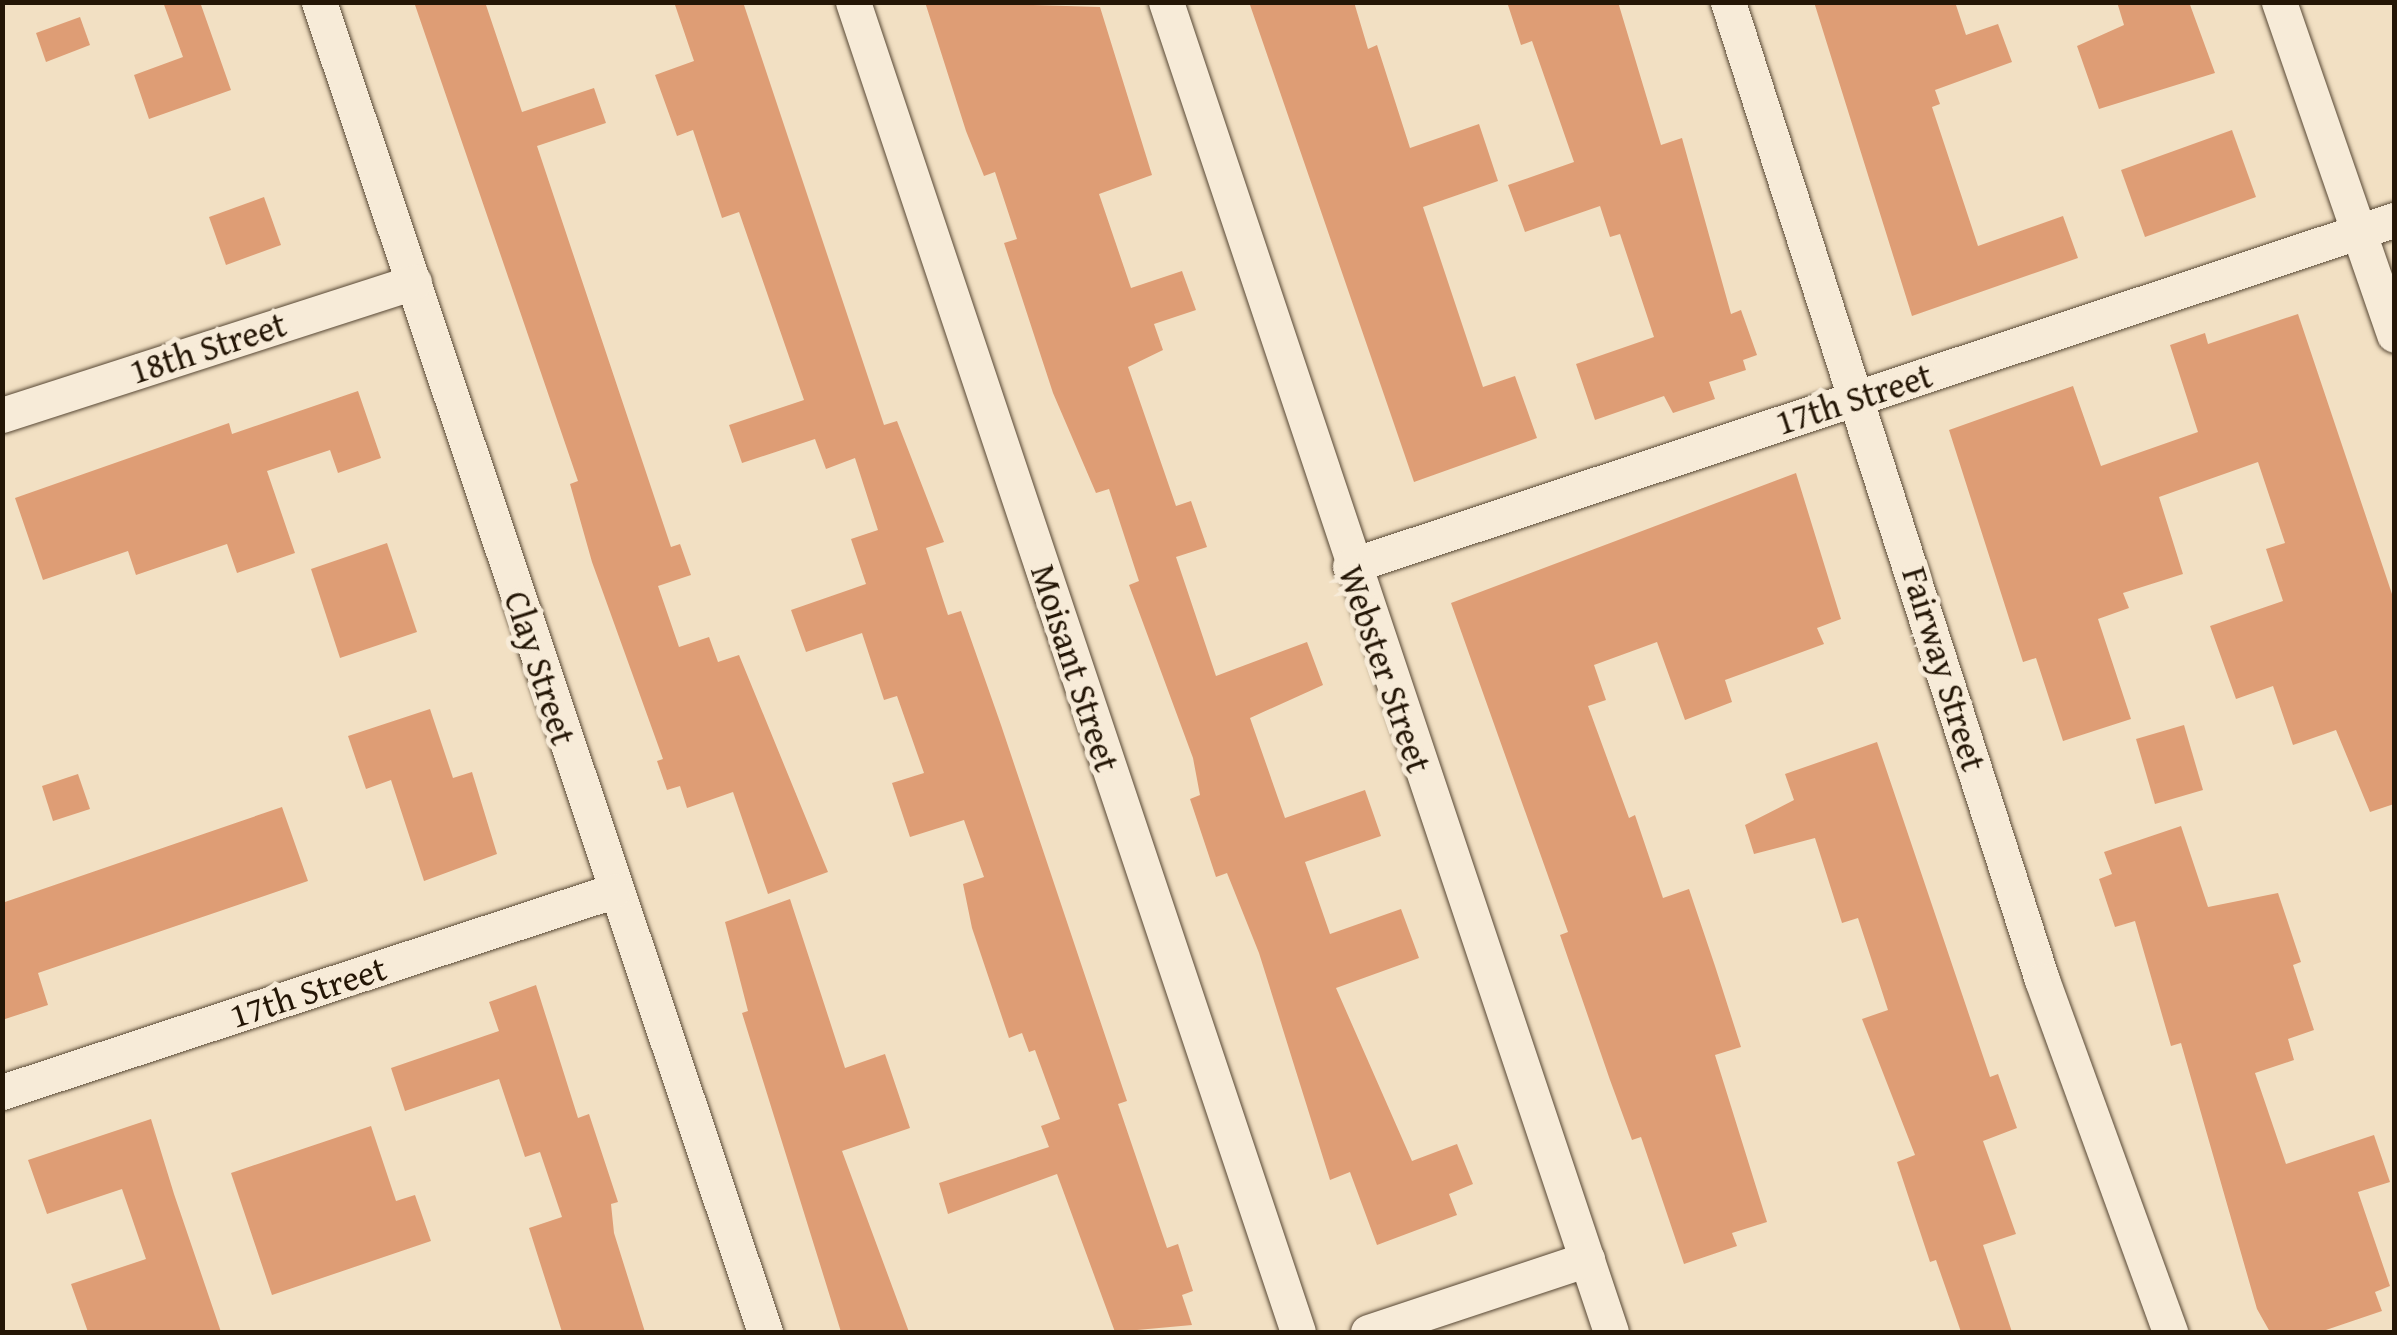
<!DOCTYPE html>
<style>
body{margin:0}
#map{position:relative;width:2397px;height:1335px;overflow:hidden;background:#f2e0c3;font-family:"Gentium Book Plus",serif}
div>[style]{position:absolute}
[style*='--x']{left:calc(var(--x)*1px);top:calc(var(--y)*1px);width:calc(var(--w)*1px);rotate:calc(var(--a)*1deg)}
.building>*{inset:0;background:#de9d75}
.roads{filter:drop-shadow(0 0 2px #584835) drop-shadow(0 0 2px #584835)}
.street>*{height:35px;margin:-17.5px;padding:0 17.5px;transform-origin:17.5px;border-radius:17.5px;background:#f7ebd8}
span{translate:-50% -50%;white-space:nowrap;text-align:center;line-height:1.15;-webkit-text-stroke:10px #f7ebd8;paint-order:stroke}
.street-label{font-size:35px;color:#241606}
.frame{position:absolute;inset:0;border:5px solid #241606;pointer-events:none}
</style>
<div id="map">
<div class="building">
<div style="clip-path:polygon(163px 2px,200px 2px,231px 90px,149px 119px,134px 75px,183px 57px)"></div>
<div style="clip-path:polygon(414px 2px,485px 2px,522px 112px,594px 88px,606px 123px,537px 146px,671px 547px,680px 544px,691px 575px,658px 586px,679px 647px,709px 637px,718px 662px,739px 655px,828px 872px,768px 894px,733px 792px,687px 808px,680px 786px,667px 790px,657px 761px,663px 759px,592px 562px,570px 484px,578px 481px)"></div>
<div style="clip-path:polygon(674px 2px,743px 2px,884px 425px,897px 421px,944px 542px,926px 548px,948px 615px,961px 611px,1001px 725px,1127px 1101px,1118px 1104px,1167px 1248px,1178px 1244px,1193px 1291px,1182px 1295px,1192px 1325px,1115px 1332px,1057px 1174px,948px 1214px,939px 1183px,1049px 1147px,1041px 1126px,1060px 1119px,1035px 1050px,1029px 1052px,1022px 1033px,1009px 1038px,972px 928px,963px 884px,984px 877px,964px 820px,910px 837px,892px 783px,924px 773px,897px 696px,884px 700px,862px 633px,806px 652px,791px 610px,866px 584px,851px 539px,878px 530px,855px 458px,826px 469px,815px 439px,742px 463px,729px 425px,804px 400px,739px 212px,722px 218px,693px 130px,677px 136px,655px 75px,694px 61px)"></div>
<div style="clip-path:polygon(925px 2px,1100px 7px,1152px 175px,1099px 194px,1131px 288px,1182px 271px,1196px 310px,1154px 324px,1163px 350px,1128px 367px,1176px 506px,1191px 501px,1207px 547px,1176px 557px,1216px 676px,1307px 642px,1323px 685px,1250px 718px,1285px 818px,1365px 790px,1381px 836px,1305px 862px,1330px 934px,1401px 909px,1419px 958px,1336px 988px,1412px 1161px,1457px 1144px,1473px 1184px,1449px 1194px,1457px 1215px,1377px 1245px,1350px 1172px,1330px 1180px,1259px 953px,1227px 873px,1216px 877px,1190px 799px,1200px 795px,1193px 758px,1129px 585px,1139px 581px,1109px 489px,1096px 493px,1053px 393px,1004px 243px,1017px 239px,995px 172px,984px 176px,966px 131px)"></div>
<div style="clip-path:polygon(1249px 2px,1354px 2px,1368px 49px,1377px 45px,1410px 148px,1479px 124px,1498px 181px,1423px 207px,1483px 387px,1515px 376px,1537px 438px,1414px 482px)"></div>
<div style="clip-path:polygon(1507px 2px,1618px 2px,1661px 145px,1682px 138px,1731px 314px,1741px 310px,1757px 355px,1743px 360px,1746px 370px,1709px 382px,1715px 399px,1673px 413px,1664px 396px,1595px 420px,1576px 364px,1654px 337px,1620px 234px,1610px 237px,1600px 206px,1525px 232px,1508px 185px,1574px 162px,1532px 41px,1521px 45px)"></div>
<div style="clip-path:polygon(1814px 2px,1955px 2px,1966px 35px,1998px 24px,2012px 62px,1935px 90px,1940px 104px,1932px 107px,1978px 246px,2063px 216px,2078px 258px,1912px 316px)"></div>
<div style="clip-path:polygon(2117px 2px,2189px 2px,2215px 73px,2099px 109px,2077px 46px,2124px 25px)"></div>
<div style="clip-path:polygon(80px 17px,90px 45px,46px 62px,36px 33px)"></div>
<div style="clip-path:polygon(2232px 130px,2256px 197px,2145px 237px,2121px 170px)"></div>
<div style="clip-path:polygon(264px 197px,281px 245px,226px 265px,209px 217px)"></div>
<div style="clip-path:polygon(2298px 314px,2394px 600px,2394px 804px,2370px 812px,2336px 730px,2293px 745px,2273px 686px,2236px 699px,2210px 626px,2283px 601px,2266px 549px,2285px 543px,2258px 462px,2159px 497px,2183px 574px,2123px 593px,2129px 608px,2098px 619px,2131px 719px,2063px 741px,2036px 658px,2023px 662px,1949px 430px,2073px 386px,2101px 466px,2198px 432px,2170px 345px,2205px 333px,2208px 344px)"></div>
<div style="clip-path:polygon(358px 391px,381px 458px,338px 473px,330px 450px,267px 471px,295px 553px,237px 573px,227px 544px,136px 575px,128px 551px,43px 580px,15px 498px,229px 423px,232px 434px)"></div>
<div style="clip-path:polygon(1796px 473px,1841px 619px,1817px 628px,1824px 644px,1725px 680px,1732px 702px,1685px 720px,1657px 642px,1594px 665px,1606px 700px,1588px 706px,1629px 818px,1635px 815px,1663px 898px,1689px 889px,1715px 966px,1741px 1047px,1715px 1055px,1767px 1222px,1732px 1233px,1737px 1246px,1684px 1264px,1641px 1137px,1632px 1140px,1610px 1080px,1560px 935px,1568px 932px,1451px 603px)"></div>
<div style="clip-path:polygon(387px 543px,417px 632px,340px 658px,311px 569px)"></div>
<div style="clip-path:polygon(430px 709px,453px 778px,472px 772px,497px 854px,424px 881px,391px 780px,366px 789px,348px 736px)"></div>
<div style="clip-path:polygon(2184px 725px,2203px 790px,2155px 804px,2136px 739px)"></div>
<div style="clip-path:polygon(1877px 742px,1990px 1077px,1998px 1074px,2017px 1128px,1983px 1141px,2016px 1234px,1983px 1245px,2012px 1332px,1961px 1332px,1936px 1260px,1930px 1262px,1897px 1162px,1915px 1155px,1862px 1019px,1888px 1010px,1858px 918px,1842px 923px,1815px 838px,1754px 854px,1745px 825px,1794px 800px,1785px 774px)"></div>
<div style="clip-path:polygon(78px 774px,90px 809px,53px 821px,42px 786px)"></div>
<div style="clip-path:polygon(282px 807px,308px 881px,38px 973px,48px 1005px,2px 1020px,2px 903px)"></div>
<div style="clip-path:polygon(2181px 826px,2208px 907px,2278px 893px,2301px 962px,2293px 965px,2314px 1030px,2288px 1039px,2294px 1060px,2255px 1073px,2286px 1164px,2374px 1135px,2390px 1182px,2358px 1192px,2390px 1286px,2375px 1292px,2382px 1311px,2320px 1332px,2270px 1332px,2257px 1309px,2181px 1043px,2171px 1046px,2135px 921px,2115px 927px,2099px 879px,2112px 874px,2104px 852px)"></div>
<div style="clip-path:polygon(790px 899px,845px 1068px,885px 1054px,910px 1128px,842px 1151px,909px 1332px,841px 1332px,742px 1013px,748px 1011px,725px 922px)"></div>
<div style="clip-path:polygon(536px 985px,578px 1118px,589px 1114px,618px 1202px,611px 1204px,614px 1233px,645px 1332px,562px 1332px,529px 1228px,562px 1217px,540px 1152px,525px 1157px,499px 1079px,405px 1111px,391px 1068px,499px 1031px,489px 1002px)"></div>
<div style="clip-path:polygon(151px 1119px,174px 1194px,221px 1332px,88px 1332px,71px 1284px,146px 1259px,122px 1189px,47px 1214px,28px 1160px)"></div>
<div style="clip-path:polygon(371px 1126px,396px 1201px,415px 1195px,431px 1241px,272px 1295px,231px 1173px)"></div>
</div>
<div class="roads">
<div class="street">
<div style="--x:319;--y:2;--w:1403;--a:71.46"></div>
<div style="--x:853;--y:2;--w:1402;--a:71.5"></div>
<div style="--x:1166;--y:2;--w:1402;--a:71.5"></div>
<div style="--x:1728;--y:2;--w:1027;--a:72.2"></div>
<div style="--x:2042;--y:980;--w:375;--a:70"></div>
<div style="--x:2279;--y:2;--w:352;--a:70.9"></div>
<div style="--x:2;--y:415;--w:433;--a:-17.9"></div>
<div style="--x:1350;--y:566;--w:1100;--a:-18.34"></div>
<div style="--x:2;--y:1092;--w:643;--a:-18.21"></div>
<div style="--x:1368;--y:1332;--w:231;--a:-18.4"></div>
</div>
</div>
<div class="street-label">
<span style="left:208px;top:348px;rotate:-18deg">18th Street</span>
<span style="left:1854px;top:399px;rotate:-18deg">17th Street</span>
<span style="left:540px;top:668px;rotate:72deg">Clay Street</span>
<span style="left:1075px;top:668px;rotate:72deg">Moisant Street</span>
<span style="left:1385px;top:669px;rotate:71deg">Webster Street</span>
<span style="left:1944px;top:669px;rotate:73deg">Fairway Street</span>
<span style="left:308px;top:992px;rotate:-18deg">17th Street</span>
</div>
<div class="frame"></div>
</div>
